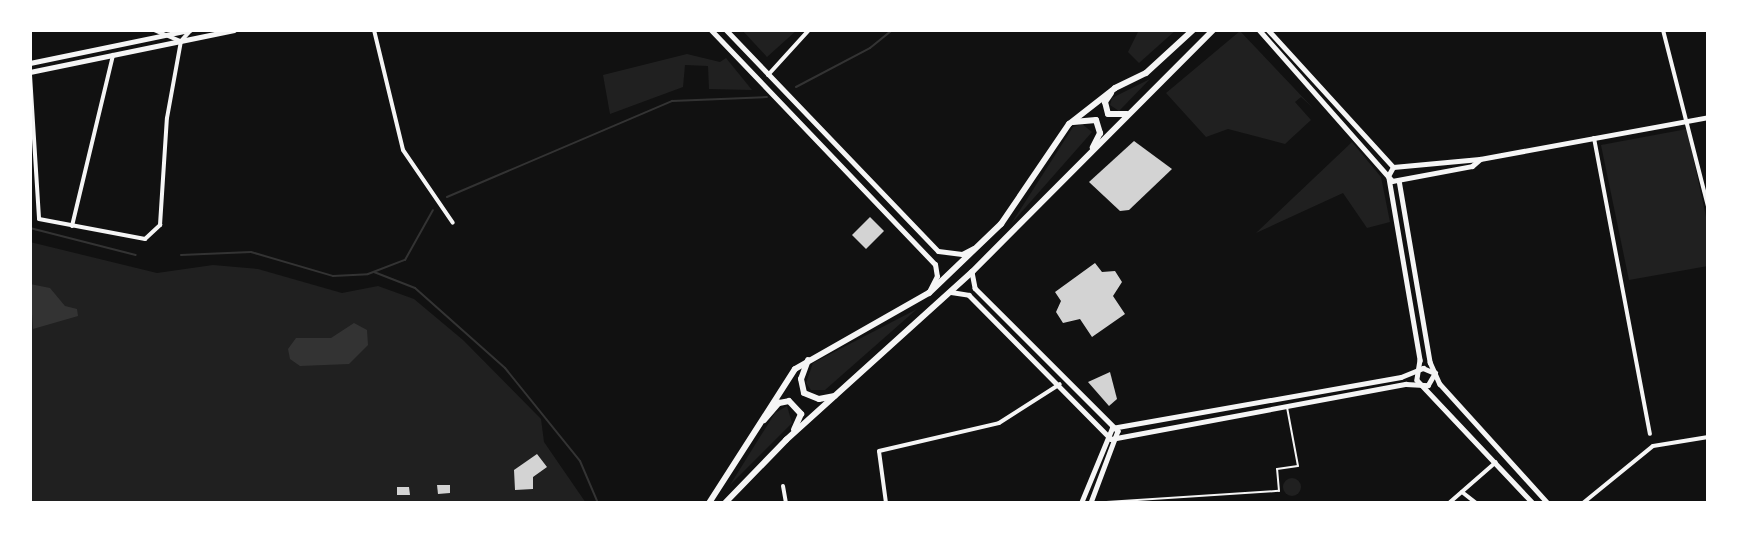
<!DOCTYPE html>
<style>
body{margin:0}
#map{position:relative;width:1738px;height:533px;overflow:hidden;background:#111;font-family:Helvetica,sans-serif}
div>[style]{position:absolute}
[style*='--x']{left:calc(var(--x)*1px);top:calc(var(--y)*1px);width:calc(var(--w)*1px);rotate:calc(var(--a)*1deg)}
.green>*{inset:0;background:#202020}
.round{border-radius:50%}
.water>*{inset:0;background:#333}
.stream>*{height:2px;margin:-1px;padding:0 1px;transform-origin:1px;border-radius:1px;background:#333}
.building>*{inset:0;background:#d3d3d3}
.service>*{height:2px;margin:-1px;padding:0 1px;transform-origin:1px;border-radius:1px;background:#f5f5f5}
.minor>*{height:4px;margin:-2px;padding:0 2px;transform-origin:2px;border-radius:2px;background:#f5f5f5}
.tertiary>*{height:4.5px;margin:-2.25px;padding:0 2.25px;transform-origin:2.25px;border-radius:2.25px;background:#f5f5f5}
.secondary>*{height:5px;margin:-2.5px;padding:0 2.5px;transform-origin:2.5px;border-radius:2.5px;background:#f5f5f5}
.primary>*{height:6px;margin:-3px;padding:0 3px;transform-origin:3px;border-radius:3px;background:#f5f5f5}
span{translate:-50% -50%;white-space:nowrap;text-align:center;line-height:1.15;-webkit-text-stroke:6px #fff;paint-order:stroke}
.frame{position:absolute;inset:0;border:32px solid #fff;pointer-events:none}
</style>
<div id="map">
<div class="green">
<div style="clip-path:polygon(742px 30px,797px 30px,767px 57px)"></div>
<div style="clip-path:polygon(1139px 30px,1176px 30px,1139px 63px,1128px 52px)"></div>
<div style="clip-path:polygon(1240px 31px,1313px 108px,1301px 97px,1295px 102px,1311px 120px,1285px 144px,1228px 129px,1206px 137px,1166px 93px)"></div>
<div style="clip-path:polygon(687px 54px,720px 62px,726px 58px,752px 90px,709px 89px,708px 66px,685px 65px,683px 87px,610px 114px,603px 75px)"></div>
<div style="clip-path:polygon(1150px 79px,1119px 111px,1110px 105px,1112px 98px)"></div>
<div style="clip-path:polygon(1082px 124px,1092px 132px,1011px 224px,1073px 127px)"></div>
<div style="clip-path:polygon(1687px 129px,1708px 226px,1708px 266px,1629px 280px,1601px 145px)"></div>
<div style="clip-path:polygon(1352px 142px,1381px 177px,1390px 222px,1367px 228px,1343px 193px,1256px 233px)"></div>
<div style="clip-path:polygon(30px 242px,157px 273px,213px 265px,258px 269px,342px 293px,378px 286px,414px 299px,463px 340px,541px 419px,544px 442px,586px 503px,30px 503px)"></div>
<div style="clip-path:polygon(917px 309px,825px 390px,811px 390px,806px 383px,813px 363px)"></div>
<div style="clip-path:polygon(787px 406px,792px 423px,730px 485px,775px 413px)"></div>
<div class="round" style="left:1283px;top:478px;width:18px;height:18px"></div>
</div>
<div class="water">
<div style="clip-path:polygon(30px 284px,50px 288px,65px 306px,77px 309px,78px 316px,33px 329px)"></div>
<div style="clip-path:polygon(354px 323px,367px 330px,368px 345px,349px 364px,300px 366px,290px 359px,288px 349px,296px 338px,331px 338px)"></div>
</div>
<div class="stream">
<div style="--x:796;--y:87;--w:84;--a:-27.8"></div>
<div style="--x:870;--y:48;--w:28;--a:-39"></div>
<div style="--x:447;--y:197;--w:245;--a:-23.1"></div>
<div style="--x:672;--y:101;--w:95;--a:-2.4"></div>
<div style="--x:30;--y:228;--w:109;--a:14.3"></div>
<div style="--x:181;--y:255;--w:70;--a:-2.5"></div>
<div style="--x:251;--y:252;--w:85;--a:16.3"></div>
<div style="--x:333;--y:276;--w:35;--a:-3"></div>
<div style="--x:368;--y:274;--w:40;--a:-21"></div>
<div style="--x:405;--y:260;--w:57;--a:-60.8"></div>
<div style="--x:374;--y:272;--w:44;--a:21.3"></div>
<div style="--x:415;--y:288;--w:120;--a:41.6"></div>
<div style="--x:505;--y:368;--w:119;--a:51.1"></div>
<div style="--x:580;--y:461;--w:46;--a:66.8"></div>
</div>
<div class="building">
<div style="clip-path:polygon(1134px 141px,1172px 169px,1129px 210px,1120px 211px,1089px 182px)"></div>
<div style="clip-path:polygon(870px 217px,884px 231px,866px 249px,852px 235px)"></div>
<div style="clip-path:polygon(1095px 263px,1102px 272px,1115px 271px,1122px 282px,1113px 296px,1125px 314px,1092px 337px,1080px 319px,1063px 323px,1056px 312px,1061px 301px,1055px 292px)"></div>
<div style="clip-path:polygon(1110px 372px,1117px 399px,1109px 406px,1088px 382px)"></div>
<div style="clip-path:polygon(537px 454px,547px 467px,533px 477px,533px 489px,515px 490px,514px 470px)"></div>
<div style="clip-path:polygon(437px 485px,450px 485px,450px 493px,438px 494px)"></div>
<div style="clip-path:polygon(397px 487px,409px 487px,410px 495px,397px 495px)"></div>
</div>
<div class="service">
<div style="--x:1091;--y:503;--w:188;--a:-3.7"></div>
<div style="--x:1279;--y:491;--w:22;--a:-95"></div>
<div style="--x:1277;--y:469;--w:21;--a:-8"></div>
<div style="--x:1298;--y:466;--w:60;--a:-100.6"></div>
</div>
<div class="minor">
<div style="--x:154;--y:30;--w:28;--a:23"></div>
<div style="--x:374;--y:30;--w:123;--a:76.4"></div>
<div style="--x:403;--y:150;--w:88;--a:55.6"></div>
<div style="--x:1663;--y:30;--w:182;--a:75.7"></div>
<div style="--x:30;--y:75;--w:144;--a:86.4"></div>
<div style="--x:39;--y:219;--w:108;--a:10.7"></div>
<div style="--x:145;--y:239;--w:21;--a:-43"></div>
<div style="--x:160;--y:225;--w:107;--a:-86.3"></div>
<div style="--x:167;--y:118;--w:78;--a:-79.7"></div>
<div style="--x:181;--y:41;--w:15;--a:-48"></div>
<div style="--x:768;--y:75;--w:61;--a:-47.7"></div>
<div style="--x:1594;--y:138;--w:301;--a:79.3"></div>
<div style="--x:72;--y:226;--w:176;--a:-76.5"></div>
<div style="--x:783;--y:486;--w:17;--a:80"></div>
<div style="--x:1462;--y:492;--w:18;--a:38"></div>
<div style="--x:886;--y:503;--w:52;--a:-97.7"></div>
<div style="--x:879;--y:451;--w:123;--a:-13.1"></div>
<div style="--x:999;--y:423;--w:72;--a:-32.6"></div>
<div style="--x:1449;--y:503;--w:62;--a:-41.1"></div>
<div style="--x:1583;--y:503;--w:90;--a:-39.2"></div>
<div style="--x:1653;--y:446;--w:56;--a:-9.3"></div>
</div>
<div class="tertiary">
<div style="--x:30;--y:63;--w:163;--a:-11.7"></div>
<div style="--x:30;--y:72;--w:208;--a:-11.6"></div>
<div style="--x:1389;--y:178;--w:185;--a:80.3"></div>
<div style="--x:1420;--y:360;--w:20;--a:99"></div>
<div style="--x:1417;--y:380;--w:169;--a:46.7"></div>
<div style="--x:1399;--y:180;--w:185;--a:80.3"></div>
<div style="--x:1430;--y:362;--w:24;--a:66"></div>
<div style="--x:1440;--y:384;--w:161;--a:47.8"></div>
<div style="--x:972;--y:272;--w:16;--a:79"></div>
<div style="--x:975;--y:288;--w:202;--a:45"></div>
<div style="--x:1118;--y:431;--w:77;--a:110.6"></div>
<div style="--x:951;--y:292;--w:18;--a:9"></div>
<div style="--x:969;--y:295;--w:202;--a:45.4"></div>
<div style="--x:1111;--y:439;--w:300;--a:-10.6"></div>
<div style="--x:1406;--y:384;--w:22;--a:3"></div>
<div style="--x:1428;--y:385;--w:14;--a:-60"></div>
<div style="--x:1081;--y:503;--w:81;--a:-67.5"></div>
<div style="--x:1112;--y:428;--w:293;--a:-10"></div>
<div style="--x:1401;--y:377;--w:24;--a:-22"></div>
<div style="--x:1423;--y:368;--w:13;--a:23"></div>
</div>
<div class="secondary">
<div style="--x:711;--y:30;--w:324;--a:46.3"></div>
<div style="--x:935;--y:264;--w:12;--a:81"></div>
<div style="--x:937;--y:276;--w:16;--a:117"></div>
<div style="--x:726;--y:30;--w:306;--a:46.2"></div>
<div style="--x:938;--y:251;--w:24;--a:7"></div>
<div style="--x:962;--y:254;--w:13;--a:-27"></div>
<div style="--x:1259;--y:30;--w:201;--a:48.6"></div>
<div style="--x:1392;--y:181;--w:81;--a:-10.6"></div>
<div style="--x:1472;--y:166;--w:11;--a:-41"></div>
<div style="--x:1268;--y:30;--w:185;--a:47.6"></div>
<div style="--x:1388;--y:176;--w:10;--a:-61"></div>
<div style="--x:1393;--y:167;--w:87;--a:-5.3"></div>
<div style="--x:1480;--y:159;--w:232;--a:-10.4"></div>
</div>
<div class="primary">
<div style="--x:1111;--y:93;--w:11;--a:124"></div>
<div style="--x:1105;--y:102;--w:12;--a:76"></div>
<div style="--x:1108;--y:114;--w:19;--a:0"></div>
<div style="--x:1073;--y:122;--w:23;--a:-5"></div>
<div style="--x:1096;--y:120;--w:14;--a:73"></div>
<div style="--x:1100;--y:133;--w:16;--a:117"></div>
<div style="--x:808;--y:360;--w:20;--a:110"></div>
<div style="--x:801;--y:379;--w:14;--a:78"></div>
<div style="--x:804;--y:393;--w:16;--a:22"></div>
<div style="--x:819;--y:399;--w:16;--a:-11"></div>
<div style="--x:764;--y:420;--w:23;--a:-49"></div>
<div style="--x:779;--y:403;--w:10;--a:-11"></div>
<div style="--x:789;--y:401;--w:18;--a:47"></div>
<div style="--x:801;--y:414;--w:17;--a:114"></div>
<div style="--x:709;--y:503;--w:159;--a:-57.3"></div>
<div style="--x:795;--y:369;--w:154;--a:-29.6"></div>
<div style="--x:929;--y:293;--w:100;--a:-43.8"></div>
<div style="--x:1001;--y:224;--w:121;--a:-55.8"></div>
<div style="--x:1069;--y:124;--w:58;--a:-38"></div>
<div style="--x:1115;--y:88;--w:34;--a:-26"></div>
<div style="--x:1146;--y:73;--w:64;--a:-42.5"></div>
<div style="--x:725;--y:503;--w:88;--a:-45.9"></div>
<div style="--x:786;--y:440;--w:251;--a:-42.1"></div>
<div style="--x:972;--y:272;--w:342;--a:-45.1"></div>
</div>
<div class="frame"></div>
</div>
